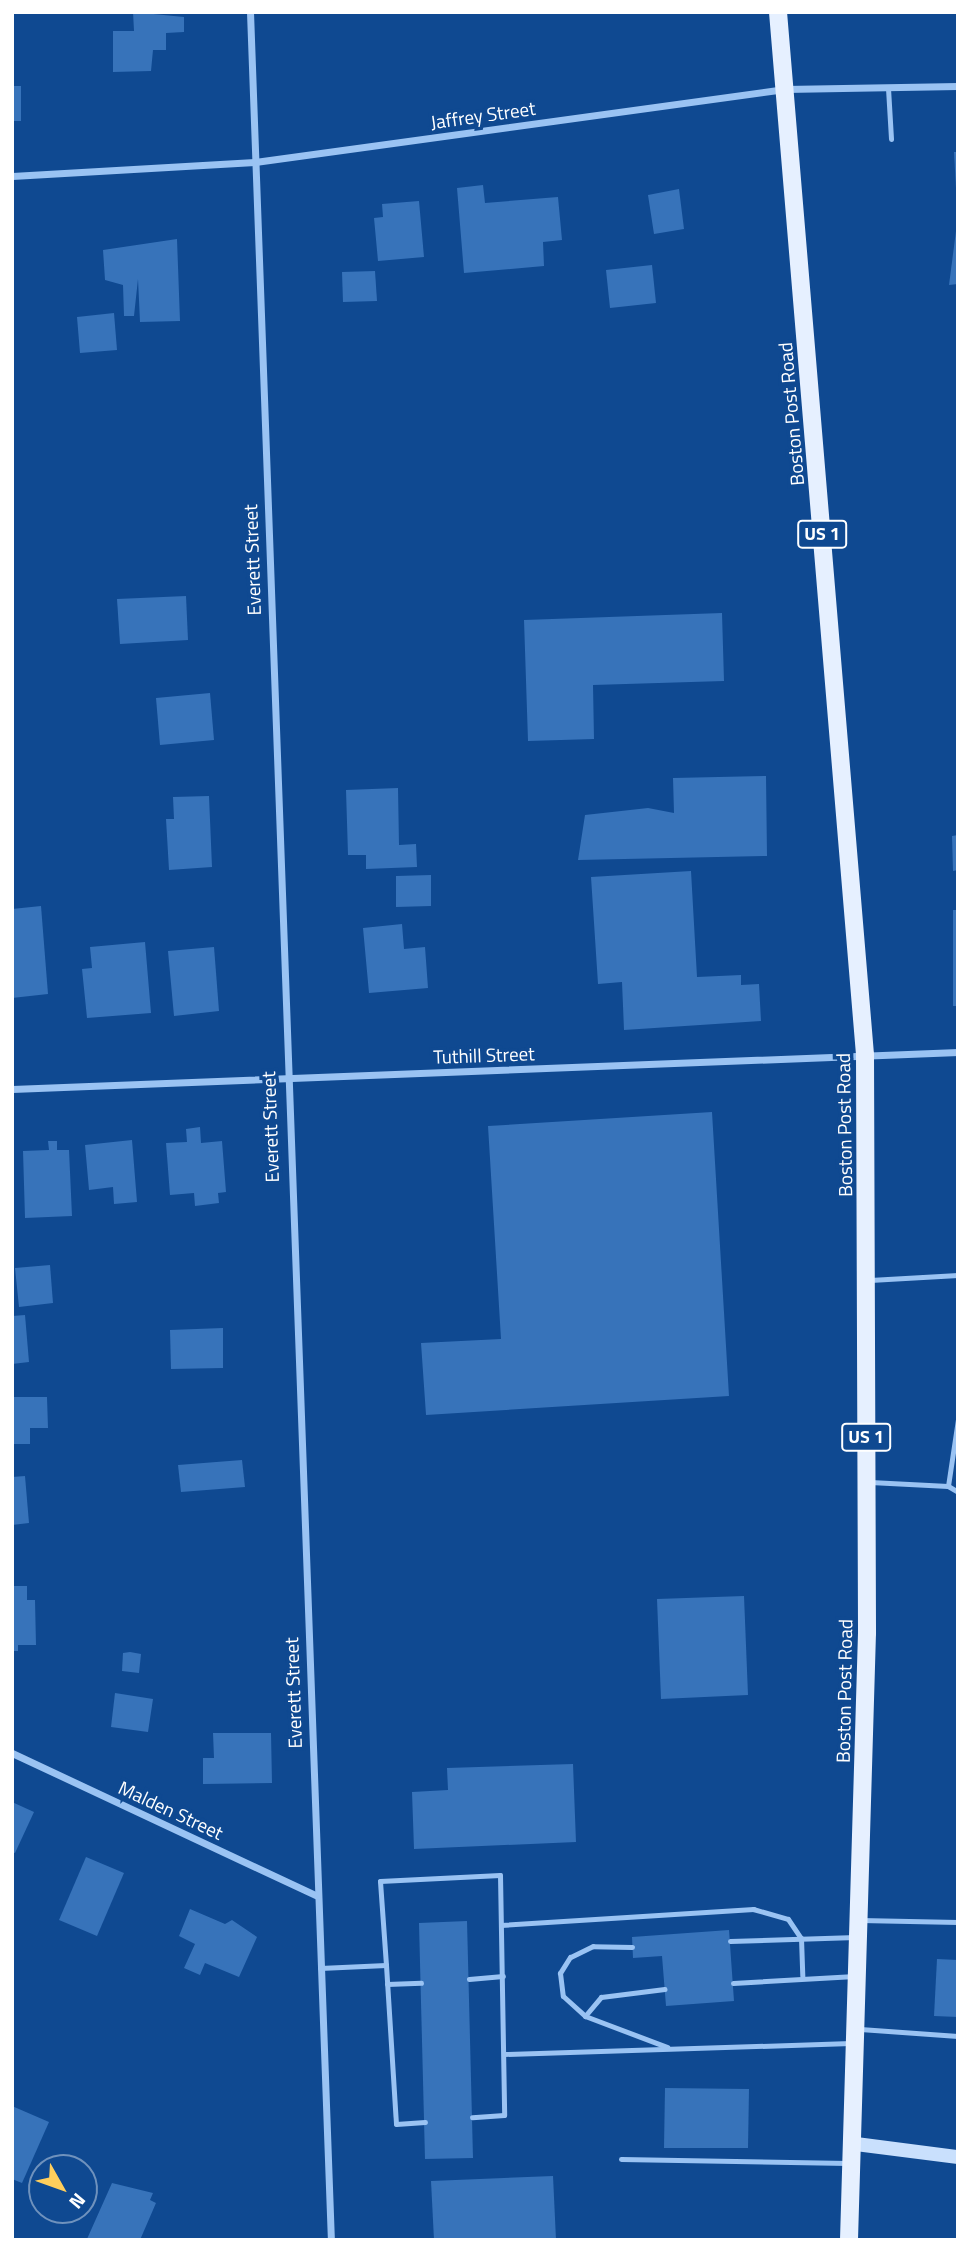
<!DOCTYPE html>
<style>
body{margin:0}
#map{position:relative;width:970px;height:2252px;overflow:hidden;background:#0f4991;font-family:"Titillium Web",sans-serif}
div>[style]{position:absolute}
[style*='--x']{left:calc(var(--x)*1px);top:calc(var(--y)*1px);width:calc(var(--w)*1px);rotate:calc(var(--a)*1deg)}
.building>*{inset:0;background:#3773ba}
.lane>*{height:5px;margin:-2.5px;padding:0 2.5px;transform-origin:2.5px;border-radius:2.5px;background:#9ac3f3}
.street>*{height:7px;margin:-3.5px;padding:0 3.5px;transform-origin:3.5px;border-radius:3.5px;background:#9ac3f3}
.secondary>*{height:14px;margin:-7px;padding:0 7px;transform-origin:7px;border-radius:7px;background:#c9e0fd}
.primary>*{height:18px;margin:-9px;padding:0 9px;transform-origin:9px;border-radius:9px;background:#e6f0ff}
span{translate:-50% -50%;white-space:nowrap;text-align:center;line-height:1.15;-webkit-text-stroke:7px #0f4991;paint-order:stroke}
.shield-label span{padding:2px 5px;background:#0f4991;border:2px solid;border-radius:5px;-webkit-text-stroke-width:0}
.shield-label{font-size:18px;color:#fff;font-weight:700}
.street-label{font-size:19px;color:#fff}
.frame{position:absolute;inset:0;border:14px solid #fff;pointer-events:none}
.north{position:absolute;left:28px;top:2154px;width:70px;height:70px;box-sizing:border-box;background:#0f4991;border:2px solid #6f92bd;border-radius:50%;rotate:130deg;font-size:19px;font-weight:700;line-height:28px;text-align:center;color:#fff}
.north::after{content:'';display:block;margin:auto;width:24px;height:32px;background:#ffce5c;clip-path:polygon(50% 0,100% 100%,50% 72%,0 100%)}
</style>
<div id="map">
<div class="building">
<div style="clip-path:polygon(133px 12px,184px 17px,184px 32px,166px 33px,166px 50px,153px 50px,151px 71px,113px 72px,113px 31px,134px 31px)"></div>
<div style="clip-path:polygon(12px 86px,21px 86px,21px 121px,12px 121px)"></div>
<div style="clip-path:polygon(954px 152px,958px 152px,958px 188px,956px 188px)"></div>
<div style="clip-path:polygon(483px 185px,485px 203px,558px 197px,562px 240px,543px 242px,544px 266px,464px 273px,457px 188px)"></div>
<div style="clip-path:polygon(679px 189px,684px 229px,654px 234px,648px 195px)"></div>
<div style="clip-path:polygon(419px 201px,424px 257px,378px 261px,374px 218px,383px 217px,382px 204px)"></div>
<div style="clip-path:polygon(956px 231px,958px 284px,949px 285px)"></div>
<div style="clip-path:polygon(177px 239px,180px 321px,140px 322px,138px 279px,134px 316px,124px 316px,123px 285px,105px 280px,103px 250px)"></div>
<div style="clip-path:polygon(652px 265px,656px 303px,610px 308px,606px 270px)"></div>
<div style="clip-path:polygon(375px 271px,377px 301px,343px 302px,342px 272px)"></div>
<div style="clip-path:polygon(114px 313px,117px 350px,80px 353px,77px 317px)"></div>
<div style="clip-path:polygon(186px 596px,188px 640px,120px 644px,117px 599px)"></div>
<div style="clip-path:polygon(722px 613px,724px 681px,593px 685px,594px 739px,528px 741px,524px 620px)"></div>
<div style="clip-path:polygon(210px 693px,214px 740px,160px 745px,156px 698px)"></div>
<div style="clip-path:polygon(766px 776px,767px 856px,578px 860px,585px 815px,648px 808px,674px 813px,673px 778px)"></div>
<div style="clip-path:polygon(398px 788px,399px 845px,416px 844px,417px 867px,366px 869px,366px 855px,348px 855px,346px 790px)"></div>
<div style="clip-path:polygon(209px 796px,212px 867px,169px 870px,166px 819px,174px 819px,173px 797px)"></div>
<div style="clip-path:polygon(958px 835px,958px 870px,953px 871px,952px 836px)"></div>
<div style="clip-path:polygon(691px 871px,697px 977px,741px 975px,741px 985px,759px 984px,761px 1021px,624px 1030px,622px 982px,598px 984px,591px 877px)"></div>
<div style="clip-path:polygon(431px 875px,431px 906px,396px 907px,396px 876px)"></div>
<div style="clip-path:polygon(41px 906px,48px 994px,12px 998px,12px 909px)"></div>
<div style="clip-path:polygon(953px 910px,958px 910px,958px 1006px,953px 1006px)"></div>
<div style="clip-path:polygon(402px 924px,404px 949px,425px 947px,428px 988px,369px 993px,363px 928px)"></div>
<div style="clip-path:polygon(145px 942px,151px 1013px,87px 1018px,82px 969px,92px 968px,90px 947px)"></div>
<div style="clip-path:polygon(214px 947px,219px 1011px,174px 1016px,168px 951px)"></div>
<div style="clip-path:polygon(712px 1112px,729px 1396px,426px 1415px,421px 1343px,501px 1339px,488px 1126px)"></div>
<div style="clip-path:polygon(200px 1127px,201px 1143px,222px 1141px,226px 1192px,218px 1193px,219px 1203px,195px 1206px,194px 1193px,170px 1195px,166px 1143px,187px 1142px,186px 1129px)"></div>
<div style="clip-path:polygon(132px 1140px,137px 1202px,114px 1204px,113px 1187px,89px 1190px,85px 1145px)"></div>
<div style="clip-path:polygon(48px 1141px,57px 1141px,57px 1150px,69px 1150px,72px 1216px,25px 1218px,23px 1151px,49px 1150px)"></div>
<div style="clip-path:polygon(50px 1265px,53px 1303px,19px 1307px,15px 1268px)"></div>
<div style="clip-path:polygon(25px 1315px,29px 1362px,12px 1364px,12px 1316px)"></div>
<div style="clip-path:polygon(223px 1328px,223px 1368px,171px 1369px,170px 1330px)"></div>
<div style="clip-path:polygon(12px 1397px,47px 1397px,48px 1428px,30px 1428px,30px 1444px,12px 1444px)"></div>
<div style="clip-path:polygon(242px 1460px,245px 1487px,181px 1492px,178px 1465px)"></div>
<div style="clip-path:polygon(25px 1476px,29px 1523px,12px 1525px,12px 1477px)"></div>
<div style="clip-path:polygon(12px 1586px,27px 1586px,27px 1600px,35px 1600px,36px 1645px,18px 1645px,18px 1651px,12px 1651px)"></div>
<div style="clip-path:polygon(744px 1596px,748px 1695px,661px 1699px,657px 1599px)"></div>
<div style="clip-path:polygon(130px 1652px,141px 1654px,139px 1673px,122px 1671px,123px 1653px)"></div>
<div style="clip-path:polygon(115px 1693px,153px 1699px,148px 1732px,111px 1727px)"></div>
<div style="clip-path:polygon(213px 1733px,271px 1733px,272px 1783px,203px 1784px,203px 1758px,214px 1758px)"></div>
<div style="clip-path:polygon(573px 1764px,576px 1842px,414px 1849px,412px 1792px,448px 1790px,447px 1768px)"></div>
<div style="clip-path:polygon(12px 1802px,34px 1812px,15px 1853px,12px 1852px)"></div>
<div style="clip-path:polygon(86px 1857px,124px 1873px,97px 1936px,59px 1920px)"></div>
<div style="clip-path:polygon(190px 1909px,225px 1924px,232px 1920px,257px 1937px,239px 1977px,205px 1963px,200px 1975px,184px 1968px,195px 1944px,179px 1936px)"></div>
<div style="clip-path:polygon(467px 1921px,473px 2158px,425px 2159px,419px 1923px)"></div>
<div style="clip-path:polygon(729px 1930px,734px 2001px,666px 2006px,662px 1956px,633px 1958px,632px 1937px)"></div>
<div style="clip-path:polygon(937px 1959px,958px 1960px,958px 2017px,934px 2016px)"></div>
<div style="clip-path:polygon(665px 2088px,749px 2089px,748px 2148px,664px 2148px)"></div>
<div style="clip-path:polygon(12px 2106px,49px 2122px,22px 2183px,12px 2179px)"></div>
<div style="clip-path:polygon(553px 2176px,556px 2240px,434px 2240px,431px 2181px)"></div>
<div style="clip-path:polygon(112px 2183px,153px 2193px,150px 2200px,156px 2203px,140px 2240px,87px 2239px)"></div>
</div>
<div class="lane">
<div style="--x:888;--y:88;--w:51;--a:86.6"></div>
<div style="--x:870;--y:1280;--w:88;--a:-3.3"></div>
<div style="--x:870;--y:1482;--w:78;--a:2.9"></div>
<div style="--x:948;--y:1486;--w:12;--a:31"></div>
<div style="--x:948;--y:1486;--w:68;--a:-81.5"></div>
<div style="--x:860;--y:1920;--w:98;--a:1.2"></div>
<div style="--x:501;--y:1925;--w:253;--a:-3.6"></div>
<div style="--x:753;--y:1909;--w:36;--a:16"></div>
<div style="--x:788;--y:1919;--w:23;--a:56"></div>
<div style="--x:801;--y:1938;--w:38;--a:88"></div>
<div style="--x:730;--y:1941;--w:126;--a:-1.8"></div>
<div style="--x:632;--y:1947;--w:39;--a:-179"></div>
<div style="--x:593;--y:1946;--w:25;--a:154"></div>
<div style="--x:570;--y:1957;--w:19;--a:122"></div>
<div style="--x:560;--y:1973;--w:23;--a:83"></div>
<div style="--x:563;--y:1996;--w:30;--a:42"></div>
<div style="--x:585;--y:2016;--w:88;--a:20.7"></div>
<div style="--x:386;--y:1965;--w:84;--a:-94.1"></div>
<div style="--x:380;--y:1881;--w:120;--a:-2.9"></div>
<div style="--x:500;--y:1875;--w:240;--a:89"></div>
<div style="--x:504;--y:2115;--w:32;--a:176"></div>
<div style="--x:320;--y:1968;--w:66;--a:-2.6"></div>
<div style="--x:386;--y:1965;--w:159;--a:86.4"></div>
<div style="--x:396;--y:2124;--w:29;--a:-4"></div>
<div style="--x:469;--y:1979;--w:34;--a:-5"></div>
<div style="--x:733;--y:1983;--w:122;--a:-3.3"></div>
<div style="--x:387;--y:1984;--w:34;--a:-2"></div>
<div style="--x:585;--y:2016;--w:25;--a:-50"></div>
<div style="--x:601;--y:1997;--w:64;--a:-7.1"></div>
<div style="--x:860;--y:2029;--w:98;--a:4.1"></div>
<div style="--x:504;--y:2054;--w:347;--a:-1.8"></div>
<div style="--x:621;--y:2159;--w:227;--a:1"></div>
</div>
<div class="street">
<div style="--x:250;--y:12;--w:2229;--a:87.92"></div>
<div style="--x:12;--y:176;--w:243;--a:-3.3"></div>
<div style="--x:255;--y:162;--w:535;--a:-7.84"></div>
<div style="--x:785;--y:89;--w:173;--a:-1"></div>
<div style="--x:12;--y:1089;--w:947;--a:-2.24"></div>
<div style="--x:12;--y:1753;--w:337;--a:25.1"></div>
</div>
<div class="secondary">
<div style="--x:856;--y:2144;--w:103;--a:7.3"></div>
</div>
<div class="primary">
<div style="--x:778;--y:12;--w:1047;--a:85.23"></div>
<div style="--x:865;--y:1055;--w:578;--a:89.8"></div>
<div style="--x:867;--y:1633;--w:607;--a:91.7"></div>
</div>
<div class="shield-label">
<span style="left:822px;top:534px">US 1</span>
<span style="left:866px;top:1437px">US 1</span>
</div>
<div class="street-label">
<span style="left:483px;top:115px;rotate:-8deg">Jaffrey Street</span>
<span style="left:791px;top:414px;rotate:-95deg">Boston Post Road</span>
<span style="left:252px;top:560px;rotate:-92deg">Everett Street</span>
<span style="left:484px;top:1055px;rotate:-2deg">Tuthill Street</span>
<span style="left:844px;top:1125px;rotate:-91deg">Boston Post Road</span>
<span style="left:270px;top:1127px;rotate:-92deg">Everett Street</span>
<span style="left:844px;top:1691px;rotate:-89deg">Boston Post Road</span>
<span style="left:293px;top:1693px;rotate:-92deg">Everett Street</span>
<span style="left:171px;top:1810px;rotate:25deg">Malden Street</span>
</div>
<div class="frame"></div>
<div class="north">N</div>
</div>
